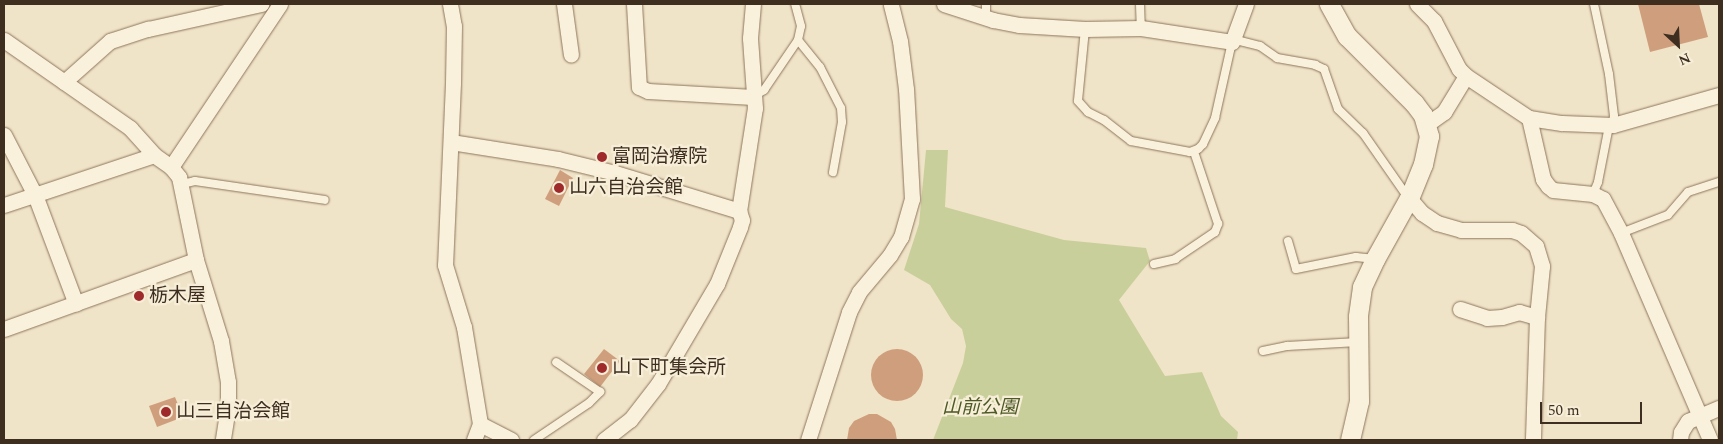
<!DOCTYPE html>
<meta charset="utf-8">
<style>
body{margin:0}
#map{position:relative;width:1723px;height:444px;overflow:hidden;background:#f0e4c8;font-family:Spectral,"Noto Sans JP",serif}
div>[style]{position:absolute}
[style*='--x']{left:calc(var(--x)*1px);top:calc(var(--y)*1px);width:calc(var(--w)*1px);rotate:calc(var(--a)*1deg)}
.green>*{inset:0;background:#c9cf9b}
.building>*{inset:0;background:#cf9f7d}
.round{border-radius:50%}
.roads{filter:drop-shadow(0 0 1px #8d765c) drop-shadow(0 0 1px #8d765c)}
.service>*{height:8px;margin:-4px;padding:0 4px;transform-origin:4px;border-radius:4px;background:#faf1dc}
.minor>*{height:15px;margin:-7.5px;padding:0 7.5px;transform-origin:7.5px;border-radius:7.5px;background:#faf1dc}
.tertiary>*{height:19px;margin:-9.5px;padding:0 9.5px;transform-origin:9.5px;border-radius:9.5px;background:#faf1dc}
.dots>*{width:14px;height:14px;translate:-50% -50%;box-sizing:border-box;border:2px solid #f7eed8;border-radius:50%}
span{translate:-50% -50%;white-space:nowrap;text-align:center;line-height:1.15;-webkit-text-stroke:4.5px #f7eed8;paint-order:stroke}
.poi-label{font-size:19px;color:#3d2e20}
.left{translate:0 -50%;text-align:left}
.park-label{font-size:19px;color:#4d5a26;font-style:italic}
.frame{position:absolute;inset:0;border:5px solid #3d2e20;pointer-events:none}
.north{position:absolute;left:1653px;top:20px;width:50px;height:50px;-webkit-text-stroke:4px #f7eed8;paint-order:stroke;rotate:155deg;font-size:14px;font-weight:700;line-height:20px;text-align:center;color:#3d2e20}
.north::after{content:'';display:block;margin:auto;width:18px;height:22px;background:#3d2e20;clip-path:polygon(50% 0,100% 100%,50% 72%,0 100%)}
.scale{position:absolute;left:1540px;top:402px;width:102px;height:22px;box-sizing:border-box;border:2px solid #3d2e20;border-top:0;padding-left:6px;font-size:15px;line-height:18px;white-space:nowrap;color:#3d2e20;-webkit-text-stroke:4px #f7eed8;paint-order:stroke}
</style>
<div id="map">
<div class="green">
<div style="clip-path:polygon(926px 150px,948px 150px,945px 207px,1064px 240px,1146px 248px,1150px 261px,1119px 300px,1165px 376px,1202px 372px,1221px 416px,1238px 432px,1237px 440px,933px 440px,963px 363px,966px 346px,962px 329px,951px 319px,930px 285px,904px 270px,919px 224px)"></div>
</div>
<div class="building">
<div style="clip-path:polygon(1638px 4px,1699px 4px,1708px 37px,1650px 52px)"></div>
<div style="clip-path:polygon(560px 170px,573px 178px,559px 206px,545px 199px)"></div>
<div style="clip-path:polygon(604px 349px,620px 361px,600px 387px,584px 374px)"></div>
<div class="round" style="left:871px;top:349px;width:52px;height:52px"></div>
<div style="clip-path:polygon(175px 397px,183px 417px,157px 427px,149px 406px)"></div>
<div style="clip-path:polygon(869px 414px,877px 414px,891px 422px,895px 429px,897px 440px,847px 440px,849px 428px,854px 421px)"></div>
</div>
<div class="roads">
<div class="service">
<div style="--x:1140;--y:4;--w:24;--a:88"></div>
<div style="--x:986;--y:18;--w:14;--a:-90"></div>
<div style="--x:1085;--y:29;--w:72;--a:95.6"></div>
<div style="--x:1078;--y:101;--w:15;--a:48"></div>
<div style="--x:1088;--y:112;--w:18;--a:27"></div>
<div style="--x:1104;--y:120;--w:34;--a:38"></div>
<div style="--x:1131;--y:141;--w:60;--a:10.6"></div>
<div style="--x:1190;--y:152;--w:9;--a:-21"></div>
<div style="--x:1198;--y:149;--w:7;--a:-45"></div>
<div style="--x:1203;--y:144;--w:29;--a:-65"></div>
<div style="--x:1215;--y:118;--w:78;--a:-77.4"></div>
<div style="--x:1232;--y:42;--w:8;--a:-7"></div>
<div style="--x:1240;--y:41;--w:21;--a:14"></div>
<div style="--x:1260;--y:46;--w:21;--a:35"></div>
<div style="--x:1277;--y:58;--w:39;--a:10"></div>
<div style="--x:1315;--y:65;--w:10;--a:24"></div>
<div style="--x:1324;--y:69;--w:42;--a:70.7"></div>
<div style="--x:1338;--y:109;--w:35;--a:44"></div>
<div style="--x:1363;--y:133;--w:77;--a:55.1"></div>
<div style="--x:798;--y:40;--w:35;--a:51"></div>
<div style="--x:820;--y:67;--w:46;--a:62.9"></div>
<div style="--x:841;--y:108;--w:14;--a:86"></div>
<div style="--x:842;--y:122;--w:51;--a:100.2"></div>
<div style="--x:754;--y:96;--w:12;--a:-31"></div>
<div style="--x:764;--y:90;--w:60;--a:-55.8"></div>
<div style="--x:798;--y:40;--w:14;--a:-78"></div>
<div style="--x:801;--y:26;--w:23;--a:-105"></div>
<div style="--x:182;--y:184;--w:13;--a:-13"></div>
<div style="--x:195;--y:181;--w:131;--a:8.3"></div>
<div style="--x:1593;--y:194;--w:13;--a:-67"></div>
<div style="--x:1598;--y:182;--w:52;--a:-78.9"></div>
<div style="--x:1608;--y:131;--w:8;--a:-50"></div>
<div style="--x:1613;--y:125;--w:9;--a:-84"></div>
<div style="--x:1614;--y:116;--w:42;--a:-96.8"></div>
<div style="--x:1609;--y:74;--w:72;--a:-102.1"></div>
<div style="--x:1621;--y:233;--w:50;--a:-21"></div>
<div style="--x:1668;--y:215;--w:30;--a:-49"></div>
<div style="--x:1688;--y:192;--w:33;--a:-18"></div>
<div style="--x:1288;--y:241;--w:29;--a:74"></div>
<div style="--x:1296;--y:269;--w:61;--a:-11.3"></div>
<div style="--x:1356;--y:257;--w:19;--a:6"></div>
<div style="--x:1154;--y:264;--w:22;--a:-13"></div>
<div style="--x:1175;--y:259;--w:48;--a:-34"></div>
<div style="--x:1215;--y:232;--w:9;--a:-69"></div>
<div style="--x:1218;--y:224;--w:76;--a:-108.4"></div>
<div style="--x:1263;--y:351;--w:25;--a:-12"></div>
<div style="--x:1287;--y:346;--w:71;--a:-3.2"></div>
<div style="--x:534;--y:440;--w:66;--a:-33.9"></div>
<div style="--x:589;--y:403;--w:16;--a:-45"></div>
<div style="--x:600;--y:392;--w:53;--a:-145.7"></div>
</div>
<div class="minor">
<div style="--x:450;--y:4;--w:22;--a:80"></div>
<div style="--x:454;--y:26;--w:57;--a:91"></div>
<div style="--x:453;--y:83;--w:182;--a:92.5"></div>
<div style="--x:445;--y:265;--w:65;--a:73"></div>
<div style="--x:464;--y:327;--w:98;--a:80.6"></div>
<div style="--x:480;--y:424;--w:17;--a:111"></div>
<div style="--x:564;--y:4;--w:51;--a:82.2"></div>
<div style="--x:634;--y:4;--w:83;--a:86.6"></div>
<div style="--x:639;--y:87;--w:10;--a:24"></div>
<div style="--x:648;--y:91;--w:105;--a:3.3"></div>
<div style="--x:944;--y:4;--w:52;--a:18.1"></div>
<div style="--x:993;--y:20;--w:26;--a:11"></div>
<div style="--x:1019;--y:25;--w:66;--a:3.5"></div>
<div style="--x:1085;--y:29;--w:56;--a:-1"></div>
<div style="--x:1141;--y:28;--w:92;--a:8.7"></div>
<div style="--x:1232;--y:42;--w:40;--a:-69.8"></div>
<div style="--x:1417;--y:4;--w:24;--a:45"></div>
<div style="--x:1434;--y:21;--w:54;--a:62.5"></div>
<div style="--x:1459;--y:69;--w:10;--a:45"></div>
<div style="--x:1466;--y:76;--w:76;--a:33.7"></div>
<div style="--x:1529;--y:118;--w:33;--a:9"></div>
<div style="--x:1562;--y:123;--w:51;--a:2.2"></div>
<div style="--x:1613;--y:125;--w:110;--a:-15.8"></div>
<div style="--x:4;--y:40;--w:154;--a:34.9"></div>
<div style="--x:130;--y:128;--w:36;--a:48"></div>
<div style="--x:154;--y:155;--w:21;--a:35"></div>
<div style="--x:171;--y:167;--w:13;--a:51"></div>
<div style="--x:179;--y:177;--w:85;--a:78.4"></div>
<div style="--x:196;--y:260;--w:85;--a:72.8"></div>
<div style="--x:221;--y:341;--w:42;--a:80.3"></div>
<div style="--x:228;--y:382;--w:25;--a:90"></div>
<div style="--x:228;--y:407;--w:33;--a:99"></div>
<div style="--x:64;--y:82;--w:62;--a:-41.7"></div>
<div style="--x:110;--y:41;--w:40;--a:-18"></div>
<div style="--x:148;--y:29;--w:116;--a:-12.5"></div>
<div style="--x:1529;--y:118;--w:63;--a:77.1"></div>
<div style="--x:1543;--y:179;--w:9;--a:54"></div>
<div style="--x:1548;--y:186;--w:6;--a:39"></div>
<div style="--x:1553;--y:190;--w:40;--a:5.7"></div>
<div style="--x:1593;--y:194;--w:11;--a:27"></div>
<div style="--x:1603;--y:199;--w:38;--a:62"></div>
<div style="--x:1621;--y:233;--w:225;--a:66.7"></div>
<div style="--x:1427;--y:124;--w:21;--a:-35"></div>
<div style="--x:1444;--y:112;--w:42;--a:-58.6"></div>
<div style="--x:4;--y:135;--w:68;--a:62.7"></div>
<div style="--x:35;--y:195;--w:116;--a:69.4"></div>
<div style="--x:451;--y:142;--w:108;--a:9"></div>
<div style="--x:558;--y:159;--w:59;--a:13.8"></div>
<div style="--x:615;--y:173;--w:130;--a:17"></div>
<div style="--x:171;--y:167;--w:196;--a:-56.2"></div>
<div style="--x:1409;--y:198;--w:20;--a:49"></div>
<div style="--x:1422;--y:213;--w:18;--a:34"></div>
<div style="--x:1437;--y:223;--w:25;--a:16"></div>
<div style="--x:1461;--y:230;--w:51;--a:0"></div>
<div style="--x:1512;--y:230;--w:9;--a:18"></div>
<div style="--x:1521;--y:233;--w:20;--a:41"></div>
<div style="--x:1536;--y:246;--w:21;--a:73"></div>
<div style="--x:1542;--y:266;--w:51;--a:95.6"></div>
<div style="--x:1537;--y:317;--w:123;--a:91.9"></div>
<div style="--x:4;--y:205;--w:158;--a:-18.4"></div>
<div style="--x:1460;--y:309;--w:28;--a:18"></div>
<div style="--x:1487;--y:318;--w:15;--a:-4"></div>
<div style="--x:1502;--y:317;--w:18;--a:-16"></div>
<div style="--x:1519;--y:312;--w:19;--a:16"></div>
<div style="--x:4;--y:329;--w:204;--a:-19.8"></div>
<div style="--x:480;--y:424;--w:35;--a:27"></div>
<div style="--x:604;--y:440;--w:33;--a:-38"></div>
<div style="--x:630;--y:420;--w:46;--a:-52.1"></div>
<div style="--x:658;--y:384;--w:116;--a:-59.5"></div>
<div style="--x:717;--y:284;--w:61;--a:-68"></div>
<div style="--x:740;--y:227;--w:7;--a:-74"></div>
<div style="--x:742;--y:220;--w:9;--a:-108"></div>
<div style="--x:739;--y:211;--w:104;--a:-81.2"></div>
<div style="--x:755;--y:108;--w:70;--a:-94.1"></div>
<div style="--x:750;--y:38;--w:34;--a:-85"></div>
<div style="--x:808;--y:440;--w:134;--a:-72.2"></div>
<div style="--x:849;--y:312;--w:22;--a:-63"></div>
<div style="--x:859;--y:292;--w:48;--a:-50"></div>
<div style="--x:890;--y:255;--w:21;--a:-59"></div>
<div style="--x:901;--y:237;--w:40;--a:-74"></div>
<div style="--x:912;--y:199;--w:110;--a:-93.1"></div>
<div style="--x:906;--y:89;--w:48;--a:-97.1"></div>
<div style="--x:900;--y:41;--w:38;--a:-104"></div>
<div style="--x:1680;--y:440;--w:8;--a:-83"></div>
<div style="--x:1681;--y:432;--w:13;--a:-58"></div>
<div style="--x:1688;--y:421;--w:34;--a:-23"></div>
</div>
<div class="tertiary">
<div style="--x:1329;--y:4;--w:37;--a:61"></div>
<div style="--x:1347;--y:36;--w:95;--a:45"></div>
<div style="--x:1414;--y:103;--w:15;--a:53"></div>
<div style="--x:1423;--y:115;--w:22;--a:74"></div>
<div style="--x:1429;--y:136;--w:29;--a:102"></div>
<div style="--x:1423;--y:164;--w:37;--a:112"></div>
<div style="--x:1409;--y:198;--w:70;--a:119.1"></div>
<div style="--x:1375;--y:259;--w:31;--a:115"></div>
<div style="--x:1362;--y:287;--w:30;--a:98"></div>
<div style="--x:1358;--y:317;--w:84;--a:89.3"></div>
<div style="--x:1359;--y:401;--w:40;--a:103"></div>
</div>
</div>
<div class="dots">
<div style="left:602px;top:157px;background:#9e2a2b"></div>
<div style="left:559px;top:188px;background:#9e2a2b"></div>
<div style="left:139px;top:296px;background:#9e2a2b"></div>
<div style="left:602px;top:368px;background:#9e2a2b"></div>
<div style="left:166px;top:412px;background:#9e2a2b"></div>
</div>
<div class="poi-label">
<span class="left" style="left:612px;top:157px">富岡治療院</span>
<span class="left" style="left:569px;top:188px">山六自治会館</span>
<span class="left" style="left:149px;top:296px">栃木屋</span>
<span class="left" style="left:612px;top:368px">山下町集会所</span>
<span class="left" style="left:176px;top:412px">山三自治会館</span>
</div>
<div class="park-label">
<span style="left:980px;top:408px">山前公園</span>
</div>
<div class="frame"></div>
<div class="north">N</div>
<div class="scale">50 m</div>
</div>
